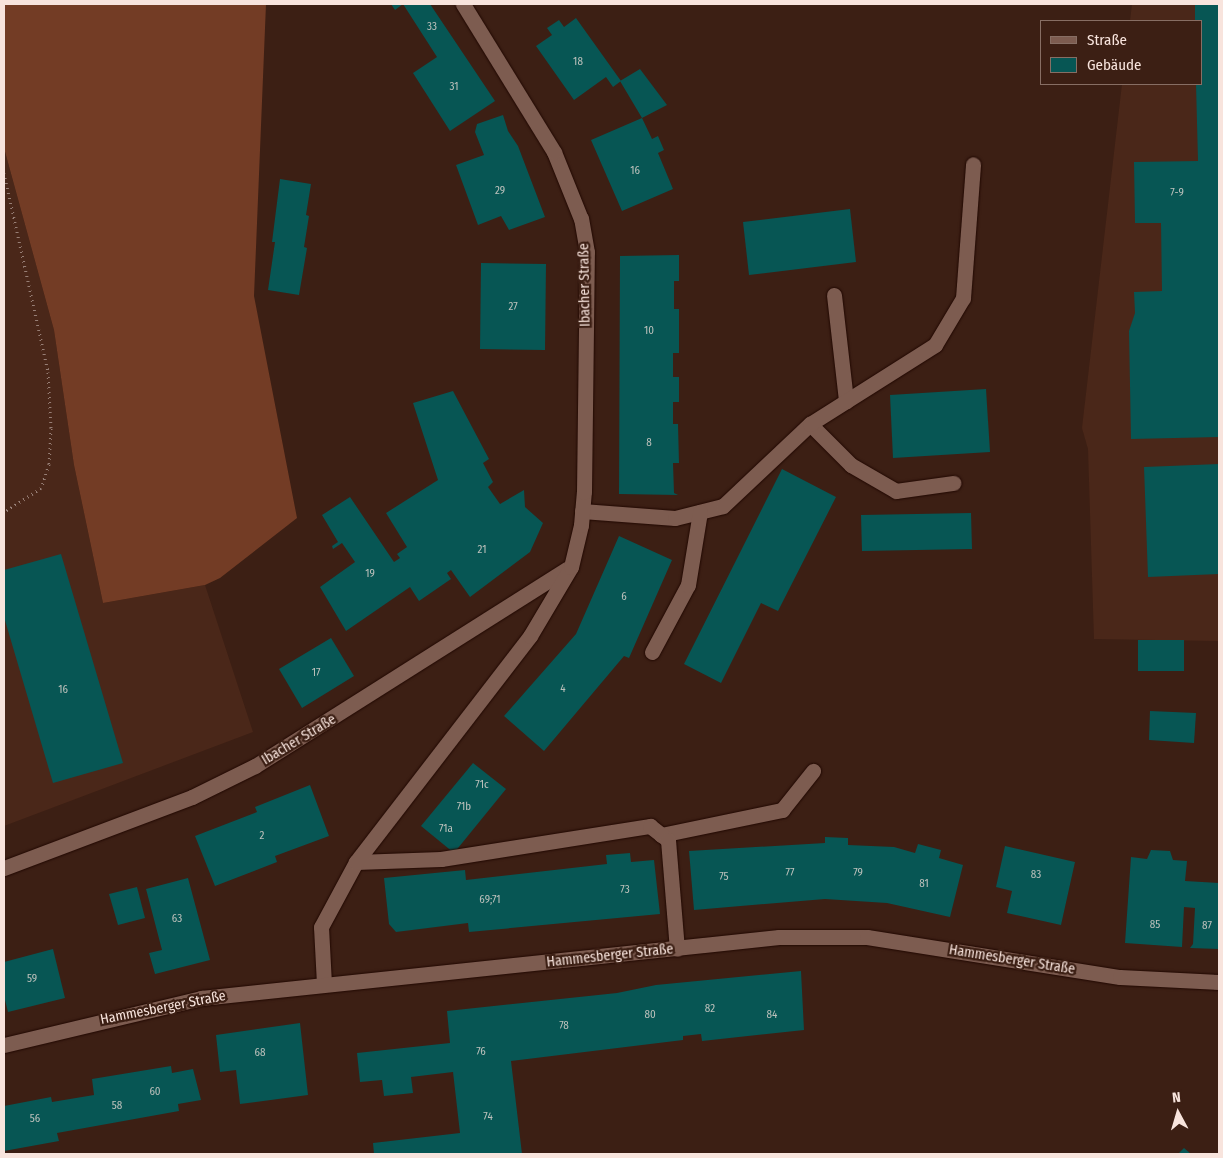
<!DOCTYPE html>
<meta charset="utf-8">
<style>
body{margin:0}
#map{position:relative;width:1223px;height:1158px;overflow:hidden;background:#3c1f14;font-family:"Fira Sans Condensed",sans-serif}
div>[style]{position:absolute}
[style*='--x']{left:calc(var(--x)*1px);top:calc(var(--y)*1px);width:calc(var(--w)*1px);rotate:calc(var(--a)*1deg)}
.built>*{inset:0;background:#4a2719}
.forest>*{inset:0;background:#733c25}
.building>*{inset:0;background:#075654}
.path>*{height:3px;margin-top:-1.5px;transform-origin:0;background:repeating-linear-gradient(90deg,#977e75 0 1px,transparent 0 5px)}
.roads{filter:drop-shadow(0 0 1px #210801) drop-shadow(0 0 1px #210801)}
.minor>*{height:15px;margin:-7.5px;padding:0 7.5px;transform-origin:7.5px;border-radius:7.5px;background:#7d5c50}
span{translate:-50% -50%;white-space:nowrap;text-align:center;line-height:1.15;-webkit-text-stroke:4.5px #3c1f14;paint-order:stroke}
.number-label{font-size:11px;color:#bcc0bb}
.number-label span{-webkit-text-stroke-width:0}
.street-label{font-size:14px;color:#f8e4dd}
.frame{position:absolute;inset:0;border:5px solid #f8e4dd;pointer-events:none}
.legend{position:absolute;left:1040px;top:20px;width:162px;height:65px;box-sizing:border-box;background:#3c1f14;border:1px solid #876e64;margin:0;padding:6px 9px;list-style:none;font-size:15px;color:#f8e4dd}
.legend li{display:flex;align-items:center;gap:10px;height:25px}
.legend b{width:25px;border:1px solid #876e64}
.north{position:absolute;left:1153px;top:1088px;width:50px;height:50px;-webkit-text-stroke:4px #3c1f14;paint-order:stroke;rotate:354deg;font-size:14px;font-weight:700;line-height:20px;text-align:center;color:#f8e4dd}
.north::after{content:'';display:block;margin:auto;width:18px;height:22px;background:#f8e4dd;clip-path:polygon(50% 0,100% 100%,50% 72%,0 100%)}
</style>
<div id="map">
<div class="built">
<div style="clip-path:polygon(1132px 4px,1219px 4px,1219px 641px,1094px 639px,1088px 449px,1082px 428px,1122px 84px,1202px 84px,1202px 21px,1130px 21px)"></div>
<div style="clip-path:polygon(4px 148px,54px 330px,74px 465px,103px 603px,205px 585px,253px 732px,4px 826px)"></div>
</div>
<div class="forest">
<div style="clip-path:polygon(4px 4px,266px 4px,254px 296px,297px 518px,220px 578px,205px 585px,103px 603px,74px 465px,54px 330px,4px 148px)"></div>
</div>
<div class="building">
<div style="clip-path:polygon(391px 4px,430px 4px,495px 101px,450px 131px,413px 73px,437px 57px,403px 4px,395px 10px)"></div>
<div style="clip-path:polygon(1195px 4px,1219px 4px,1219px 437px,1131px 439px,1129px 331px,1135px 313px,1134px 292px,1162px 291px,1161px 223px,1135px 223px,1134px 162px,1198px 161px,1196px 84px,1202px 84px,1202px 21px,1195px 21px)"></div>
<div style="clip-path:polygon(576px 18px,621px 81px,613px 87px,606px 77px,574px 100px,536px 46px,552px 35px,547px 28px,559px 20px,564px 27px)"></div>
<div style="clip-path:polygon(640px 69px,667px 105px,642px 118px,652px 139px,658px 136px,664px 150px,658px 153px,673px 189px,622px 211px,591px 140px,642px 118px,620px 81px)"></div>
<div style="clip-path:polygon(503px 115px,508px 131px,518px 146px,545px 217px,509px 230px,501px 216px,478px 225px,456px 165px,484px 155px,475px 132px,477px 124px)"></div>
<div style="clip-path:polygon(280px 179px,311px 184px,306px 215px,309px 216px,304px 247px,307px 248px,299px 295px,268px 290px,275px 242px,272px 242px)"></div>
<div style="clip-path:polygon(850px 209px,856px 262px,749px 275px,743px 222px)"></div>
<div style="clip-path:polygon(679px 255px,679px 281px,674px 281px,674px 309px,679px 309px,679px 353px,673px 353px,673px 377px,679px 377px,679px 402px,673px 402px,673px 424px,678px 424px,679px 463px,673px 463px,674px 493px,678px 495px,619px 494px,620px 256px)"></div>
<div style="clip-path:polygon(481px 263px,546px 264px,545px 350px,480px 349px)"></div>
<div style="clip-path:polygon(986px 389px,990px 452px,893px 458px,890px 395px)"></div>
<div style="clip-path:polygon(453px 391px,489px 459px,483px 463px,493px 482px,488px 487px,500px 504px,524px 490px,525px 507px,543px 523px,530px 552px,470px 597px,451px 570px,447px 573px,451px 579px,419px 601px,410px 587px,346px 631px,320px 587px,355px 562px,342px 543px,333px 549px,332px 546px,338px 542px,322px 515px,350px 497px,394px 562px,400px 558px,397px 554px,407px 547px,386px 513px,438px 480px,413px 403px)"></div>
<div style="clip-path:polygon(1219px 464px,1219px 574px,1148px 577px,1144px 467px)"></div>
<div style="clip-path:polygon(782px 469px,836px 497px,778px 611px,761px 603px,721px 683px,684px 664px)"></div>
<div style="clip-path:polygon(971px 513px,972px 549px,862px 551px,861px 515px)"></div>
<div style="clip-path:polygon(619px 536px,672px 560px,629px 658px,624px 656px,544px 751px,504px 716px,576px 634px)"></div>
<div style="clip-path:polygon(61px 554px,123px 763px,53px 783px,4px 617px,4px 570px)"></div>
<div style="clip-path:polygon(331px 638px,354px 676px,302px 708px,279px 669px)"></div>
<div style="clip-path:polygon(1138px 640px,1184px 640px,1184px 671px,1138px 671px)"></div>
<div style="clip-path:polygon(1150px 711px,1196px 713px,1194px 743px,1149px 740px)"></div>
<div style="clip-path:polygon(473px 763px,506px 789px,454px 853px,421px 826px)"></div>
<div style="clip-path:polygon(310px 785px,329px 836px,275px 856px,277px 862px,215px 886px,195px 836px,257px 812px,255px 807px)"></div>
<div style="clip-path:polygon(825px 837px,848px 838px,848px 845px,894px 847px,915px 853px,918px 844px,941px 850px,939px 858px,963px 865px,950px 917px,887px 903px,825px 899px,694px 910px,689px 851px,825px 843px)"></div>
<div style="clip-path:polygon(1005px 846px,1075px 862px,1061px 925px,1007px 913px,1012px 891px,996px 887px)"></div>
<div style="clip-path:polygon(1151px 850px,1170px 851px,1173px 860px,1187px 861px,1185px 881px,1219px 883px,1219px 949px,1190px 948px,1193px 944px,1195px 908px,1184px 907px,1182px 947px,1125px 943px,1131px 857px,1147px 859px)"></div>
<div style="clip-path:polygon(630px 853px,631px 862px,654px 860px,660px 914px,469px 932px,468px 923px,396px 932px,389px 924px,384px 878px,465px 870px,466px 880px,607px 864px,606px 855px)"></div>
<div style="clip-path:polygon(188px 878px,210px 960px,155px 974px,149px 953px,162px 950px,146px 889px)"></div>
<div style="clip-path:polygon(137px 887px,145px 918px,118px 925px,109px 894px)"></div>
<div style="clip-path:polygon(53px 949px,65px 998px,8px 1012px,4px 996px,4px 962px)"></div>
<div style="clip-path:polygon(801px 971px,804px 1030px,702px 1041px,701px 1034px,683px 1036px,683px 1040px,511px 1061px,522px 1154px,374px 1154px,373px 1143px,460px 1133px,453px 1072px,411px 1077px,413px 1093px,384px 1096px,382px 1080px,360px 1082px,357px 1053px,450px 1043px,447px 1011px,617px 993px,656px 985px)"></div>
<div style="clip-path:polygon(300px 1023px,308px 1095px,240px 1104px,236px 1070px,220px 1072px,216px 1035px)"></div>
<div style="clip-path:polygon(171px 1066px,172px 1073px,193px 1069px,201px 1100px,178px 1104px,179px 1111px,57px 1133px,59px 1141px,4px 1151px,4px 1106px,51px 1097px,52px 1102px,94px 1095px,92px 1079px)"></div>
<div style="clip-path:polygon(1184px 1148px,1191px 1154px,1178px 1154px)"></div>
</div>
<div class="path">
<div style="--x:4;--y:173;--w:204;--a:77.5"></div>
<div style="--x:48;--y:372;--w:56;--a:86.9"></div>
<div style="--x:51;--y:428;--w:36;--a:93"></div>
<div style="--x:49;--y:464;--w:25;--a:108"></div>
<div style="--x:41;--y:488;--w:44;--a:147"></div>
</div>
<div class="roads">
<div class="minor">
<div style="--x:834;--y:295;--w:107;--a:83.5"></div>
<div style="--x:810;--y:424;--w:58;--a:45"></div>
<div style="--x:851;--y:465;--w:52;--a:30"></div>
<div style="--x:896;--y:491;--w:58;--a:-8"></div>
<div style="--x:582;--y:511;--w:93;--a:4.3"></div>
<div style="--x:675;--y:518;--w:49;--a:-14"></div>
<div style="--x:723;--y:506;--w:120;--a:-43.3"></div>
<div style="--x:810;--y:424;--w:148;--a:-32.3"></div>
<div style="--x:935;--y:345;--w:55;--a:-59.2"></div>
<div style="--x:963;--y:298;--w:134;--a:-85.7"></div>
<div style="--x:652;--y:652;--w:76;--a:-61.8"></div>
<div style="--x:688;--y:585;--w:74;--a:-80.7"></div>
<div style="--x:661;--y:835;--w:124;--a:-11.7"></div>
<div style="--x:782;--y:810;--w:50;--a:-51.5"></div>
<div style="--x:356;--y:862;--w:85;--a:-2"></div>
<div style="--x:441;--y:859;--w:212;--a:-9"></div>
<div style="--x:650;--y:826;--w:23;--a:38"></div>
<div style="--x:668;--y:840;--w:109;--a:85.3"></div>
<div style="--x:4;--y:868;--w:201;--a:-20.7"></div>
<div style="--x:192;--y:797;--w:70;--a:-26.2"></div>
<div style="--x:255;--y:766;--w:369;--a:-32.3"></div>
<div style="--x:324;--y:984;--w:57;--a:-93"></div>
<div style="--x:321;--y:927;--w:74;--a:-61.7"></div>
<div style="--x:356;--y:862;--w:285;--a:-52.4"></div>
<div style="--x:530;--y:636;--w:80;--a:-59.3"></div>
<div style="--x:571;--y:567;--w:43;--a:-76.6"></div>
<div style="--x:581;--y:525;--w:33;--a:-85"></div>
<div style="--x:584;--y:492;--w:240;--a:-89.3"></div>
<div style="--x:587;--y:252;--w:34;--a:-100"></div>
<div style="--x:581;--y:219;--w:72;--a:-111.9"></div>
<div style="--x:554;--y:152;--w:174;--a:-121.6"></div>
<div style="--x:4;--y:1045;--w:203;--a:-13.4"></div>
<div style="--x:201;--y:998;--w:581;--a:-6.02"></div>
<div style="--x:779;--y:937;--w:88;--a:0"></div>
<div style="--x:867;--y:937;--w:256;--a:9"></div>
<div style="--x:1120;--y:977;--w:99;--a:2.9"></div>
</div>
</div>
<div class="number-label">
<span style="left:432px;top:27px">33</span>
<span style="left:578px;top:62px">18</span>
<span style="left:454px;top:87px">31</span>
<span style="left:635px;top:171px">16</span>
<span style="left:500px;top:191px">29</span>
<span style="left:1177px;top:193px">7-9</span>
<span style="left:513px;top:307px">27</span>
<span style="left:649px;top:331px">10</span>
<span style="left:649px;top:443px">8</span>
<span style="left:482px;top:550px">21</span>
<span style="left:370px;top:574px">19</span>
<span style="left:624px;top:597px">6</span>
<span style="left:316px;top:673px">17</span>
<span style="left:563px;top:689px">4</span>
<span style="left:63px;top:690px">16</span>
<span style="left:482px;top:785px">71c</span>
<span style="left:464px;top:807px">71b</span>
<span style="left:446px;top:829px">71a</span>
<span style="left:262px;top:836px">2</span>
<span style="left:790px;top:873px">77</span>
<span style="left:858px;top:873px">79</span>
<span style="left:1036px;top:875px">83</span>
<span style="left:724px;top:877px">75</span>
<span style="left:924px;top:884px">81</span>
<span style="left:625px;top:890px">73</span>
<span style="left:490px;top:900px">69;71</span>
<span style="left:177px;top:919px">63</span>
<span style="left:1155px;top:925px">85</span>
<span style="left:1207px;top:926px">87</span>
<span style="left:32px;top:979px">59</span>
<span style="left:710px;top:1009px">82</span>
<span style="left:650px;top:1015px">80</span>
<span style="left:772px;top:1015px">84</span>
<span style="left:564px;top:1026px">78</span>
<span style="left:481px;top:1052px">76</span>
<span style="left:260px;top:1053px">68</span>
<span style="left:155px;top:1092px">60</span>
<span style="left:117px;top:1106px">58</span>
<span style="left:488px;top:1117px">74</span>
<span style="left:35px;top:1119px">56</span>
</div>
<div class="street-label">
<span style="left:585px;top:285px;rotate:-91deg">Ibacher Straße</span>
<span style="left:299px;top:740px;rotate:-31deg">Ibacher Straße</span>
<span style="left:610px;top:956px;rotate:-6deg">Hammesberger Straße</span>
<span style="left:1012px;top:960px;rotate:9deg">Hammesberger Straße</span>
<span style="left:163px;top:1008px;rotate:-11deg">Hammesberger Straße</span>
</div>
<div class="frame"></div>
<ul class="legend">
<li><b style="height:6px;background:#7d5c50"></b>Straße</li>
<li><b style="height:14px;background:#075654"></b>Gebäude</li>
</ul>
<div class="north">N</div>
</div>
